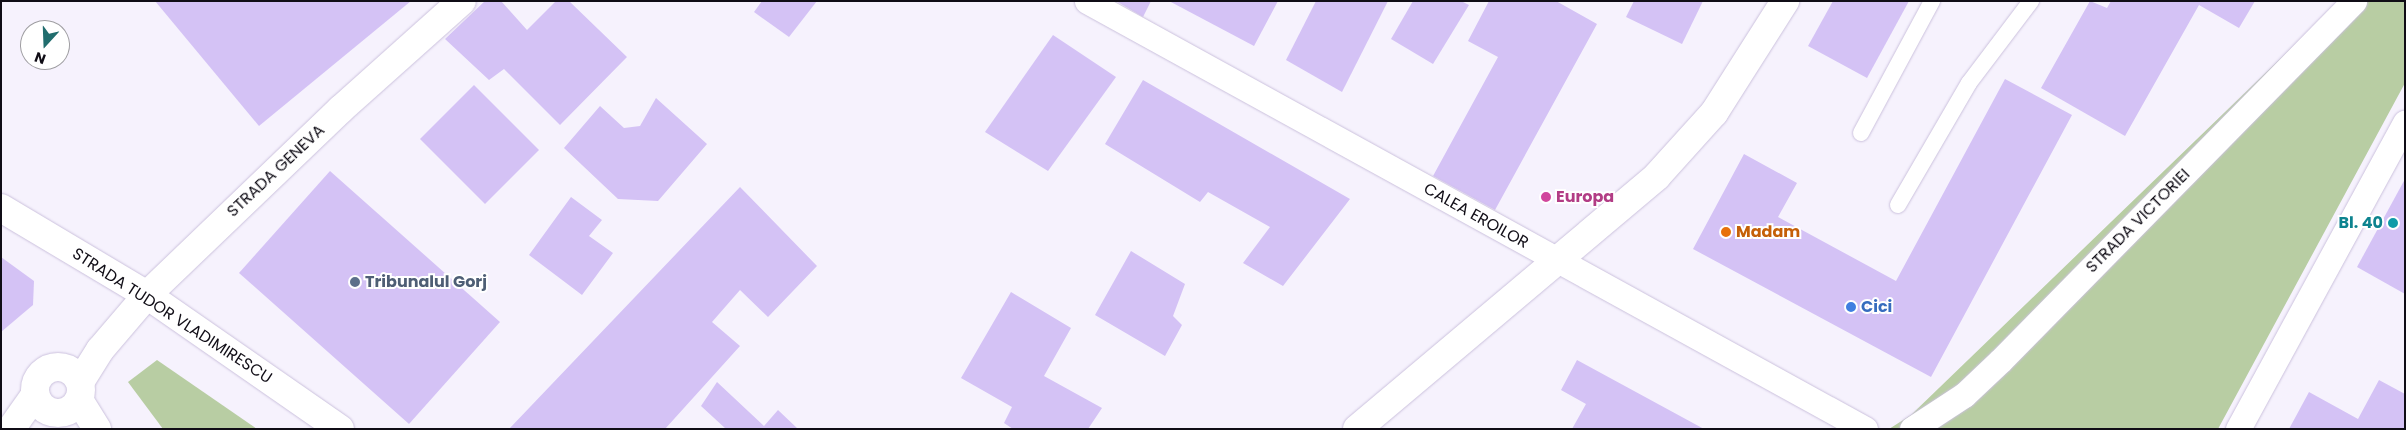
<!DOCTYPE html>
<style>
body{margin:0}
#map{position:relative;width:2406px;height:430px;overflow:hidden;background:#f6f2fd;font-family:Poppins,sans-serif}
div>[style]{position:absolute}
[style*='--x']{left:calc(var(--x)*1px);top:calc(var(--y)*1px);width:calc(var(--w)*1px);rotate:calc(var(--a)*1deg)}
.green>*{inset:0;background:#b8cda3}
.building>*{inset:0;background:#d4c2f5}
.roads{filter:drop-shadow(0 0 1px #cbc1dd) drop-shadow(0 0 1px #cbc1dd)}
.service>*{height:16px;margin:-8px;padding:0 8px;transform-origin:8px;border-radius:8px;background:#fff}
.pedestrian>*{height:25px;margin:-12.5px;padding:0 12.5px;transform-origin:12.5px;border-radius:12.5px;background:#fff}
.minor>*{height:28px;margin:-14px;padding:0 14px;transform-origin:14px;border-radius:14px;background:#fff}
.tertiary>*{height:28px;margin:-14px;padding:0 14px;transform-origin:14px;border-radius:14px;background:#fff}
.secondary>*{height:28px;margin:-14px;padding:0 14px;transform-origin:14px;border-radius:14px;background:#fff}
.secondary>.ring{margin:-14px;padding:0;box-sizing:content-box;background:none;border:28px solid #fff;border-radius:50%}
.dots>*{width:14px;height:14px;translate:-50% -50%;box-sizing:border-box;border:2px solid #fff;border-radius:50%}
span{translate:-50% -50%;white-space:nowrap;text-align:center;line-height:1.15;-webkit-text-stroke:4px #fff;paint-order:stroke}
.street-label{font-size:16px;color:#100d16}
.hotel-label{font-size:16px;color:#b23c85;font-weight:700}
.left{translate:0 -50%;text-align:left}
.culture-label{font-size:16px;color:#0d838f;font-weight:700}
.right{translate:-100% -50%;text-align:right}
.food-label{font-size:16px;color:#c56008;font-weight:700}
.service-label{font-size:16px;color:#4e5e75;font-weight:700}
.shop-label{font-size:16px;color:#366cbe;font-weight:700}
.frame{position:absolute;inset:0;border:2px solid #100d16;pointer-events:none}
.north{position:absolute;left:20px;top:20px;width:50px;height:50px;box-sizing:border-box;background:#fff;border:1px solid #9f9ea2;border-radius:50%;rotate:200deg;font-size:14px;font-weight:700;line-height:20px;text-align:center;color:#100d16}
.north::after{content:'';display:block;margin:auto;width:18px;height:22px;background:#216d6e;clip-path:polygon(50% 0,100% 100%,50% 72%,0 100%)}
</style>
<div id="map">
<div class="green">
<div style="clip-path:polygon(2340px 1px,2405px 1px,2405px 83px,2218px 429px,1889px 429px,1911px 415px)"></div>
<div style="clip-path:polygon(157px 360px,257px 429px,163px 429px,128px 382px)"></div>
</div>
<div class="building">
<div style="clip-path:polygon(155px 1px,411px 1px,259px 126px)"></div>
<div style="clip-path:polygon(485px 1px,501px 1px,527px 30px,556px 1px,569px 1px,627px 57px,560px 125px,504px 69px,489px 80px,445px 39px)"></div>
<div style="clip-path:polygon(762px 1px,817px 1px,789px 37px,754px 12px)"></div>
<div style="clip-path:polygon(1116px 1px,1151px 1px,1143px 17px)"></div>
<div style="clip-path:polygon(1169px 1px,1278px 1px,1254px 46px)"></div>
<div style="clip-path:polygon(1316px 1px,1388px 1px,1342px 92px,1286px 60px)"></div>
<div style="clip-path:polygon(1413px 1px,1461px 1px,1469px 5px,1433px 64px,1391px 39px)"></div>
<div style="clip-path:polygon(1489px 1px,1556px 1px,1597px 24px,1495px 210px,1433px 176px,1498px 57px,1468px 41px)"></div>
<div style="clip-path:polygon(1634px 1px,1703px 1px,1682px 44px,1626px 17px)"></div>
<div style="clip-path:polygon(1833px 1px,1909px 1px,1867px 78px,1808px 46px)"></div>
<div style="clip-path:polygon(2090px 1px,2107px 8px,2111px 1px,2255px 1px,2239px 28px,2199px 5px,2125px 136px,2041px 88px)"></div>
<div style="clip-path:polygon(1053px 35px,1116px 77px,1048px 171px,985px 132px)"></div>
<div style="clip-path:polygon(2005px 79px,2072px 115px,1931px 377px,1693px 249px,1744px 154px,1797px 183px,1778px 217px,1896px 281px)"></div>
<div style="clip-path:polygon(1143px 80px,1350px 199px,1283px 286px,1243px 263px,1270px 227px,1208px 192px,1200px 202px,1105px 144px)"></div>
<div style="clip-path:polygon(474px 85px,539px 150px,485px 204px,420px 139px)"></div>
<div style="clip-path:polygon(656px 98px,707px 144px,658px 201px,618px 199px,564px 148px,600px 106px,624px 128px,640px 126px)"></div>
<div style="clip-path:polygon(330px 171px,500px 322px,409px 424px,239px 273px)"></div>
<div style="clip-path:polygon(2405px 179px,2405px 294px,2357px 267px)"></div>
<div style="clip-path:polygon(740px 187px,817px 266px,768px 317px,740px 290px,712px 322px,740px 346px,665px 429px,509px 429px)"></div>
<div style="clip-path:polygon(571px 197px,602px 220px,589px 236px,613px 253px,582px 295px,529px 255px)"></div>
<div style="clip-path:polygon(1131px 251px,1185px 284px,1173px 316px,1182px 325px,1165px 356px,1095px 315px)"></div>
<div style="clip-path:polygon(1px 257px,34px 281px,33px 305px,1px 332px)"></div>
<div style="clip-path:polygon(1011px 292px,1071px 328px,1044px 376px,1102px 408px,1088px 429px,1013px 429px,1004px 423px,1012px 407px,961px 378px)"></div>
<div style="clip-path:polygon(1577px 360px,1704px 429px,1572px 429px,1586px 404px,1561px 390px)"></div>
<div style="clip-path:polygon(2379px 380px,2405px 394px,2405px 429px,2289px 429px,2309px 392px,2358px 419px)"></div>
<div style="clip-path:polygon(717px 382px,764px 426px,778px 410px,798px 429px,726px 429px,701px 406px)"></div>
</div>
<div class="roads">
<div class="service">
<div style="--x:1861;--y:133;--w:150;--a:-61.7"></div>
<div style="--x:1898;--y:205;--w:141;--a:-59.8"></div>
<div style="--x:1969;--y:83;--w:103;--a:-52.9"></div>
</div>
<div class="pedestrian">
<div style="--x:1087;--y:1;--w:888;--a:28.82"></div>
<div style="--x:1912;--y:429;--w:62;--a:-33.2"></div>
<div style="--x:1964;--y:395;--w:50;--a:-43.4"></div>
<div style="--x:2000;--y:361;--w:505;--a:-45.48"></div>
<div style="--x:2238;--y:429;--w:349;--a:-61.4"></div>
</div>
<div class="minor">
<div style="--x:147;--y:295;--w:235;--a:34.8"></div>
<div style="--x:11;--y:429;--w:42;--a:-54.8"></div>
</div>
<div class="tertiary">
<div style="--x:147;--y:295;--w:269;--a:-43.8"></div>
<div style="--x:341;--y:109;--w:162;--a:-41.8"></div>
<div style="--x:1357;--y:429;--w:392;--a:-40.1"></div>
<div style="--x:1657;--y:176;--w:85;--a:-47.9"></div>
<div style="--x:1714;--y:113;--w:133;--a:-57.6"></div>
</div>
<div class="secondary">
<div style="--x:1;--y:208;--w:170;--a:30.8"></div>
<div style="--x:147;--y:295;--w:72;--a:130.5"></div>
<div style="--x:100;--y:350;--w:38;--a:122"></div>
<div class="ring" style="left:35px;top:367px;width:18px;height:18px"></div>
<div style="--x:79;--y:400;--w:34;--a:58"></div>
</div>
</div>
<div class="dots">
<div style="left:1546px;top:197px;background:#d1479c"></div>
<div style="left:2393px;top:223px;background:#0f9aa8"></div>
<div style="left:1726px;top:232px;background:#e8710a"></div>
<div style="left:355px;top:282px;background:#5c6f8a"></div>
<div style="left:1851px;top:307px;background:#3f7fe0"></div>
</div>
<div class="street-label">
<span style="left:276px;top:171px;rotate:-43deg">STRADA GENEVA</span>
<span style="left:1476px;top:216px;rotate:29deg">CALEA EROILOR</span>
<span style="left:2138px;top:221px;rotate:-45deg">STRADA VICTORIEI</span>
<span style="left:172px;top:316px;rotate:33deg">STRADA TUDOR VLADIMIRESCU</span>
</div>
<div class="hotel-label">
<span class="left" style="left:1556px;top:197px">Europa</span>
</div>
<div class="culture-label">
<span class="right" style="left:2383px;top:223px">Bl. 40</span>
</div>
<div class="food-label">
<span class="left" style="left:1736px;top:232px">Madam</span>
</div>
<div class="service-label">
<span class="left" style="left:365px;top:282px">Tribunalul Gorj</span>
</div>
<div class="shop-label">
<span class="left" style="left:1861px;top:307px">Cici</span>
</div>
<div class="frame"></div>
<div class="north">N</div>
</div>
